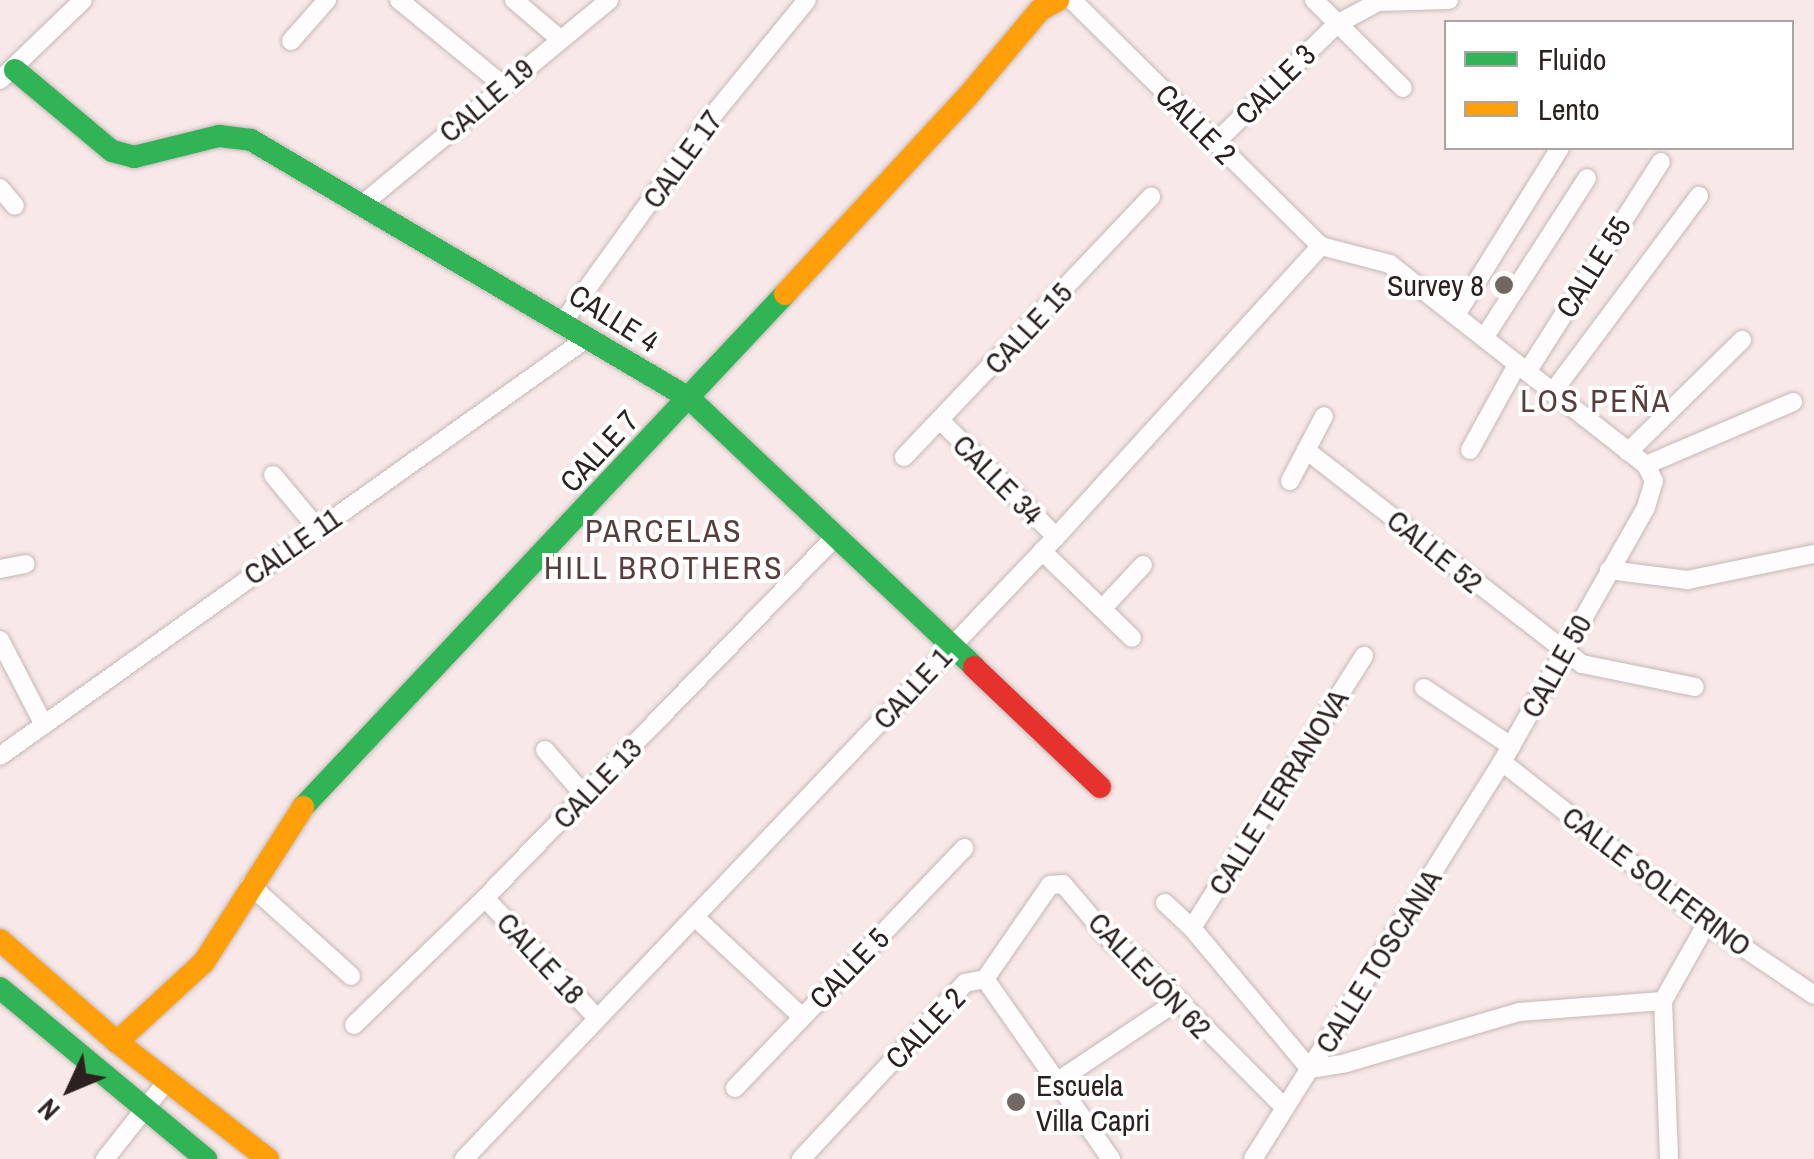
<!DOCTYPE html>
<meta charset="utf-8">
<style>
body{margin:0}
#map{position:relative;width:1814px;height:1159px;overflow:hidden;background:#f8e9e8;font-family:"Archivo Narrow",sans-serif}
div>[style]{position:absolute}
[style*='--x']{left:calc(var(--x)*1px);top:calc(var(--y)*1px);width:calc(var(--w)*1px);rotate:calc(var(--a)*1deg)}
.roads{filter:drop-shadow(0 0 2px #c5b8b8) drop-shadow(0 0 2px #c5b8b8)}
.street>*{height:18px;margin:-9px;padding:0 9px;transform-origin:9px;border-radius:9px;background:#fefcfc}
.fast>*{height:22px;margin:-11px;padding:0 11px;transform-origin:11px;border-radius:11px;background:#30b455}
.slow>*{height:22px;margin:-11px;padding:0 11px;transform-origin:11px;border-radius:11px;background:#ff9f0a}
.jam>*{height:22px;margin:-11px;padding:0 11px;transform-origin:11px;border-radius:11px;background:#e5322d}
.dots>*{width:28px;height:28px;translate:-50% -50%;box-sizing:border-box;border:5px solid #fff;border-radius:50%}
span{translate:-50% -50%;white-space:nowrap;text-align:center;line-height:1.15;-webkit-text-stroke:8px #fff;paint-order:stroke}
.street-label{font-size:30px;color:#2c2120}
.poi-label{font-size:30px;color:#2c2120}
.right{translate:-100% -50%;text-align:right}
.left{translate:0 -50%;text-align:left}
.neighbourhood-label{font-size:32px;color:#583e3d;letter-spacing:2.5px}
.legend{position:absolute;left:1444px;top:20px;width:350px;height:130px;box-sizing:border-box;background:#fff;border:2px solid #aba6a6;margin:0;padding:12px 18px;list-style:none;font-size:30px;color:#2c2120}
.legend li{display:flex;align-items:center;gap:20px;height:50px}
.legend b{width:50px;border:2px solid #aba6a6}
.north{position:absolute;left:20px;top:1039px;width:100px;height:100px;-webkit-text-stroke:8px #fff;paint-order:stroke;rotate:226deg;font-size:28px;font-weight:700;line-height:40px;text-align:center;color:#2c2120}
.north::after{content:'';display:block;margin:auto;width:35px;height:45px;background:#2c2120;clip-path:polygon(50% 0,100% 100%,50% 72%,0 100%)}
</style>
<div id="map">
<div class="roads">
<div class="street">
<div style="--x:399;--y:0;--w:134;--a:39.3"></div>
<div style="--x:514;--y:0;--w:60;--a:40.3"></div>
<div style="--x:1072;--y:0;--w:350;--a:44.7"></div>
<div style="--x:1314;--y:0;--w:125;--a:44.7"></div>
<div style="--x:291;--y:41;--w:55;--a:-48.7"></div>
<div style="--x:0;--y:80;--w:115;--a:-43.9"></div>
<div style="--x:1215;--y:143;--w:170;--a:-44.3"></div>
<div style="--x:1337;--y:24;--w:47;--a:-28.2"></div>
<div style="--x:1378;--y:2;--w:71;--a:-1.6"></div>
<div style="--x:0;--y:188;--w:23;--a:50"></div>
<div style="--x:364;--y:203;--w:318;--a:-39.6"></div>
<div style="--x:1456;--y:315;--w:197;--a:-58.1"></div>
<div style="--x:563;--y:322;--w:243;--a:-54.2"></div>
<div style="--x:705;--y:125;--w:161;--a:-50.8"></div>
<div style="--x:1484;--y:338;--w:190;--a:-57.2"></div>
<div style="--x:1527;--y:372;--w:249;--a:-57.5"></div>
<div style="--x:1552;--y:393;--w:246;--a:-53.3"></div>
<div style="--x:941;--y:421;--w:163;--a:45.2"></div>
<div style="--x:1306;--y:450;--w:349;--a:37.8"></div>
<div style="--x:1582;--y:664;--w:115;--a:11.5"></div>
<div style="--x:1470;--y:450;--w:97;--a:-61.1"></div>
<div style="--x:1628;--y:452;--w:160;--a:-44.5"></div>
<div style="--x:904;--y:457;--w:359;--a:-46.5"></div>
<div style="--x:1646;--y:465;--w:160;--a:-23.2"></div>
<div style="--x:273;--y:475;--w:70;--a:50.2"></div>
<div style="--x:1290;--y:481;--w:73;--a:-62.4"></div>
<div style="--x:1042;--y:551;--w:125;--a:44"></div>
<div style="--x:0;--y:569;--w:26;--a:-11"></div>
<div style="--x:1609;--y:570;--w:79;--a:7.3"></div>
<div style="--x:1687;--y:580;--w:130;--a:-11.6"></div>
<div style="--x:1102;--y:609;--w:60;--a:-47"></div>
<div style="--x:0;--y:640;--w:93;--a:62.6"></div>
<div style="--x:1424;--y:688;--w:105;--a:33.7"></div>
<div style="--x:545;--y:750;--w:61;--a:49"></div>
<div style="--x:0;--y:756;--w:719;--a:-35.44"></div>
<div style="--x:1502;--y:762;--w:261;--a:38.1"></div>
<div style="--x:1707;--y:923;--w:129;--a:33.9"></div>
<div style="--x:250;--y:885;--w:136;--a:42"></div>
<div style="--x:485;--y:898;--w:164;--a:47"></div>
<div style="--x:1165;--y:903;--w:37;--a:43"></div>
<div style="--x:1192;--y:928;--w:184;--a:50.1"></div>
<div style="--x:1310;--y:1069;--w:36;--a:-9"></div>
<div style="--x:1346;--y:1063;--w:180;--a:-16.4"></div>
<div style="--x:1519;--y:1012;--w:144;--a:-4.4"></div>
<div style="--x:696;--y:918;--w:145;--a:43"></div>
<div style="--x:1192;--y:928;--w:322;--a:-57.7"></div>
<div style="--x:985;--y:979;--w:114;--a:-55.3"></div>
<div style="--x:1050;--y:885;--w:13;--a:-4"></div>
<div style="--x:1063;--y:884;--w:77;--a:49.7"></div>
<div style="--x:1113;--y:943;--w:27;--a:33"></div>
<div style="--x:1136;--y:958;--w:209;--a:45.2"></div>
<div style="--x:985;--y:979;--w:220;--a:55"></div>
<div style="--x:1663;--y:1001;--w:158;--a:87.8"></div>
<div style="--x:1663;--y:1001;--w:90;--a:-60.6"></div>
<div style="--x:354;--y:1025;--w:182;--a:-44.1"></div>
<div style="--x:485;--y:898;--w:504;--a:-45.88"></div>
<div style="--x:1055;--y:1083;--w:149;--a:-33.8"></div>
<div style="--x:735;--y:1088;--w:332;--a:-46.3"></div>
<div style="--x:105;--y:1159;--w:100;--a:-51.5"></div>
<div style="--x:464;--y:1159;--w:859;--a:-46.42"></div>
<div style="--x:1056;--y:537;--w:394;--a:-47.7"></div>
<div style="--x:801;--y:1159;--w:241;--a:-47"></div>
<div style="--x:965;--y:983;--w:20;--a:-11"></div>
<div style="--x:1253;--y:1159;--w:469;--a:-57.9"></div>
<div style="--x:1502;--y:762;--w:293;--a:-60.5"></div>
<div style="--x:1646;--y:507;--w:27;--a:-73"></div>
<div style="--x:1654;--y:481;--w:18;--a:-117"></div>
<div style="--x:1646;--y:465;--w:325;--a:-141.9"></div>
<div style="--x:1390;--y:264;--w:71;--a:-165.4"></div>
</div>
<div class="fast">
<div style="--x:15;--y:70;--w:126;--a:39.9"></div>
<div style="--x:112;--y:151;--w:23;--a:15"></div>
<div style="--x:134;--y:157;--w:88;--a:-13.9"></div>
<div style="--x:219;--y:136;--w:32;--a:7"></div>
<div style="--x:251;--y:140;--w:508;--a:30.5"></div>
<div style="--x:689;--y:398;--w:392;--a:43.3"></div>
<div style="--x:303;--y:807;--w:704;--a:-46.78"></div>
<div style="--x:0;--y:988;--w:268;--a:39.7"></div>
</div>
<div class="slow">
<div style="--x:785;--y:294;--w:268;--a:-47.3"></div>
<div style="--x:967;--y:97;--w:114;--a:-50"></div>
<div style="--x:1040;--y:10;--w:21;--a:-29"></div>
<div style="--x:0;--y:940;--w:155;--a:41.1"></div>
<div style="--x:117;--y:1042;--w:191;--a:37.8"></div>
<div style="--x:117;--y:1042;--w:118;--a:-42.6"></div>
<div style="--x:204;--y:962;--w:184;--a:-57.4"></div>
</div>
<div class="jam">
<div style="--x:974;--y:667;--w:174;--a:43.6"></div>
</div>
</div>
<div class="dots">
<div style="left:1504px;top:285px;background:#736766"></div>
<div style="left:1016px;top:1102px;background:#736766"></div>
</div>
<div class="street-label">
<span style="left:1275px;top:84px;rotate:-45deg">CALLE 3</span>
<span style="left:486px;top:100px;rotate:-40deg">CALLE 19</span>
<span style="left:1196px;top:124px;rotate:45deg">CALLE 2</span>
<span style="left:682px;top:159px;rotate:-54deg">CALLE 17</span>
<span style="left:1593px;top:267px;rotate:-58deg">CALLE 55</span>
<span style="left:614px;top:318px;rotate:32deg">CALLE 4</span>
<span style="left:1028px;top:328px;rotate:-47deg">CALLE 15</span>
<span style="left:599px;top:451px;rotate:-47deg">CALLE 7</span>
<span style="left:998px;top:479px;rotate:45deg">CALLE 34</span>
<span style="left:292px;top:546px;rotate:-35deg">CALLE 11</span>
<span style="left:1435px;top:551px;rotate:39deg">CALLE 52</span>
<span style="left:1556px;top:666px;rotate:-61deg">CALLE 50</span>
<span style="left:912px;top:688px;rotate:-47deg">CALLE 1</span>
<span style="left:597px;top:783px;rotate:-46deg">CALLE 13</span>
<span style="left:1278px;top:792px;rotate:-58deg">CALLE TERRANOVA</span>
<span style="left:1657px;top:881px;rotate:37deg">CALLE SOLFERINO</span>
<span style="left:541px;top:958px;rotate:47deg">CALLE 18</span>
<span style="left:1378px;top:961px;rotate:-58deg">CALLE TOSCANIA</span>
<span style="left:849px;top:968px;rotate:-46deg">CALLE 5</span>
<span style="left:1150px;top:975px;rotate:46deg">CALLEJÓN 62</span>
<span style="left:925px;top:1028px;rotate:-46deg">CALLE 2</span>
</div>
<div class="poi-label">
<span class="right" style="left:1484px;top:285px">Survey 8</span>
<span class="left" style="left:1036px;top:1102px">Escuela<br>Villa Capri</span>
</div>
<div class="neighbourhood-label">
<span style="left:1596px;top:401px">LOS PEÑA</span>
<span style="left:664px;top:550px">PARCELAS<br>HILL BROTHERS</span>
</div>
<ul class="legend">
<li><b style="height:12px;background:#30b455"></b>Fluido</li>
<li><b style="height:12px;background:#ff9f0a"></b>Lento</li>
</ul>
<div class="north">N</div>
</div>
